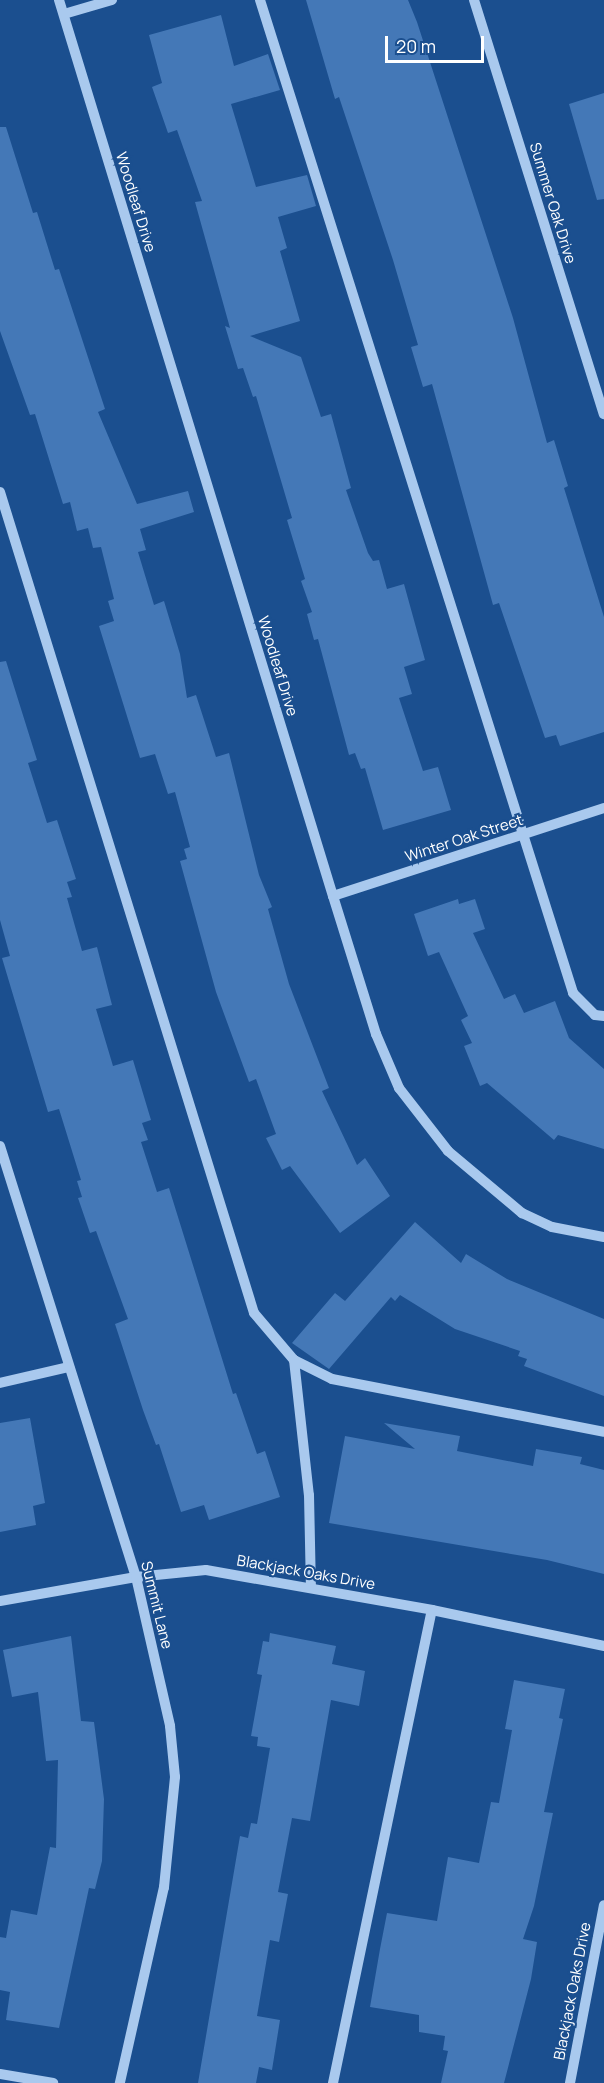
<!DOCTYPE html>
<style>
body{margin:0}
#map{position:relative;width:604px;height:2083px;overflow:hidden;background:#1b4f8f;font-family:Manrope,sans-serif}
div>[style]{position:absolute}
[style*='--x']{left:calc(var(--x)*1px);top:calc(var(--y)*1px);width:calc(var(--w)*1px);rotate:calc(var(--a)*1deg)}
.building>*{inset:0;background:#4478b7}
.minor>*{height:10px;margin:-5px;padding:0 5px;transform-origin:5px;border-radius:5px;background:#a9c9ee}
span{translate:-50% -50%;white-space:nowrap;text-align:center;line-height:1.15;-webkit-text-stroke:4.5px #1b4f8f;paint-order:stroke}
.street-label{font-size:15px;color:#fff}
.scale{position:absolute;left:385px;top:36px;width:99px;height:27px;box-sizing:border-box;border:3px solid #fff;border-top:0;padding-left:8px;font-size:18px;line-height:21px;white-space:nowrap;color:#fff;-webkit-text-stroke:4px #1b4f8f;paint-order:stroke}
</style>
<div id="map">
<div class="building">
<div style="clip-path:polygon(306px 0,408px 0,417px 22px,513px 318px,547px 443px,554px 440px,568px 486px,564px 488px,604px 617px,604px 732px,560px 746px,556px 735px,545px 738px,499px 603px,493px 605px,432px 384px,423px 387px,411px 347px,418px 345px,393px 260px,339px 97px,335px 99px)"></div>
<div style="clip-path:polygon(221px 15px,234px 66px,268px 54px,280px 90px,231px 104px,256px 187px,307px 175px,316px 206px,278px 217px,287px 248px,280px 251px,300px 321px,250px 336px,301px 357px,321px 417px,331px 414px,351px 488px,346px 490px,368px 553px,373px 561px,379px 560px,387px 589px,404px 584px,425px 660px,404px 667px,412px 694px,399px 698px,423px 771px,438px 767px,451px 810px,383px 830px,365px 768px,361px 769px,355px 753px,349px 755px,318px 639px,314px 640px,307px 614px,312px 612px,301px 581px,305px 579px,287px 520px,292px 518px,256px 396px,253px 397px,243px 368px,238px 369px,225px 326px,230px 328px,195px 202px,202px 201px,177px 130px,168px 133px,152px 87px,162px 83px,149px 35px)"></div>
<div style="clip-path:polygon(604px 93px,604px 199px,597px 200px,569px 104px)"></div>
<div style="clip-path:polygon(0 127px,6px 127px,33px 213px,37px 212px,55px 270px,59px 269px,105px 409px,98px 412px,137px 504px,188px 491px,194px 512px,140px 529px,146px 550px,138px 552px,154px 605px,164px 601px,180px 654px,187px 698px,196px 695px,216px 757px,229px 753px,259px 875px,272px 907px,268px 909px,289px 984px,329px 1088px,322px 1091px,357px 1165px,365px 1158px,390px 1196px,340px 1233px,290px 1166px,282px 1170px,266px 1138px,276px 1134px,256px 1079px,249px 1082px,216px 992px,180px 861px,187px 859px,184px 849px,190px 847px,175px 792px,168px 794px,155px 754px,140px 758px,99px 626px,114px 621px,108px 601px,114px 599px,101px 547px,93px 548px,88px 528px,77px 531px,70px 502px,63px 504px,35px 414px,30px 415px,0 331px)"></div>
<div style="clip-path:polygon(6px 661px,37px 760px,28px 763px,47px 823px,57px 820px,76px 879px,67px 882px,72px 897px,67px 898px,82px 951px,97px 947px,112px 1005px,96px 1009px,113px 1066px,133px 1060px,151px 1120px,142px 1123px,148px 1140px,141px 1142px,157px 1192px,169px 1188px,233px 1394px,236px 1393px,257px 1454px,265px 1451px,280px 1497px,209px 1520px,204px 1505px,181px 1512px,159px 1444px,156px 1445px,143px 1410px,115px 1324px,128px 1319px,96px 1231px,90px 1233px,78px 1198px,82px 1197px,77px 1181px,81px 1180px,59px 1109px,48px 1112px,2px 958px,10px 956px,0 920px,0 662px)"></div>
<div style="clip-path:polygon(458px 899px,459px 904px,475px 899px,485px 929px,473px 933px,504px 999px,515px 994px,524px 1013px,555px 1001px,569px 1038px,604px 1069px,604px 1149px,558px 1135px,554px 1140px,487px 1083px,480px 1086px,464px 1046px,472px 1043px,461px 1020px,468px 1016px,439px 952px,428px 956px,414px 914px)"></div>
<div style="clip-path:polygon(415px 1222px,461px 1263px,466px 1254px,507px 1279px,604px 1319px,604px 1396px,524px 1366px,527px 1359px,518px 1356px,520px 1351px,455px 1329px,400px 1295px,395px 1301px,391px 1297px,329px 1369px,292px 1343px,335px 1293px,345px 1301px)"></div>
<div style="clip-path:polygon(30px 1418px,45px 1503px,33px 1506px,36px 1525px,0 1532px,0 1423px)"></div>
<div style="clip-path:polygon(384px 1423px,460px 1436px,457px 1451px,533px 1466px,536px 1449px,582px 1457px,580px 1464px,604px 1470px,604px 1574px,547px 1560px,329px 1523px,345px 1436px,415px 1449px)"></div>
<div style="clip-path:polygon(270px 1633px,336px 1646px,332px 1664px,365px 1671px,359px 1706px,331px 1700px,310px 1821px,292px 1818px,278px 1892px,288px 1894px,279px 1942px,270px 1940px,257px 2016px,280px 2020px,272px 2070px,259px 2067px,256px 2083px,198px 2083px,240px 1836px,248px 1838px,251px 1823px,257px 1824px,270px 1748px,257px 1746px,258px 1737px,251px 1736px,262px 1675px,257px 1674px,263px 1641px,269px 1642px)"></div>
<div style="clip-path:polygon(71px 1636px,81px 1721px,94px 1722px,104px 1799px,102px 1861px,95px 1889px,89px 1888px,59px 2028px,6px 2020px,10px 1992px,0 1990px,0 1937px,6px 1938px,11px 1910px,37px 1915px,50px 1847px,56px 1848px,58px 1760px,46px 1761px,38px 1692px,12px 1697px,3px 1650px)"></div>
<div style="clip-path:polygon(514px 1680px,565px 1689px,559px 1718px,563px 1719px,544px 1812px,553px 1813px,534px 1906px,523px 1939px,537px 1942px,531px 1979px,504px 2083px,441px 2083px,448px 2051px,443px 2050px,445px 2036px,419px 2032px,419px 2015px,370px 2007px,380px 1949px,387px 1913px,437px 1921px,448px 1857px,479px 1863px,491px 1802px,499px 1803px,512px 1730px,505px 1729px)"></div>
</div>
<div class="minor">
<div style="--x:59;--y:0;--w:937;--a:73"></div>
<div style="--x:333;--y:896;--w:145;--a:72.7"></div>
<div style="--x:376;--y:1034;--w:59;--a:66.9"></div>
<div style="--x:399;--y:1088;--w:80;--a:52.1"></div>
<div style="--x:448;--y:1151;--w:97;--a:40"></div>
<div style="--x:522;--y:1213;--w:33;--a:25"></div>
<div style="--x:552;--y:1227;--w:53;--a:10.9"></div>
<div style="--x:260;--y:0;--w:1041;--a:72.5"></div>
<div style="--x:573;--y:993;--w:31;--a:45"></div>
<div style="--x:595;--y:1015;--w:9;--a:6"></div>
<div style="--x:474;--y:0;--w:434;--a:72.6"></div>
<div style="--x:64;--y:14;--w:50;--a:-16.3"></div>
<div style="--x:0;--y:492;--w:859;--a:72.81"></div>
<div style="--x:254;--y:1313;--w:62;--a:49.6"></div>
<div style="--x:294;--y:1360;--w:42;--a:26.6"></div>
<div style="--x:332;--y:1379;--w:277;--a:11"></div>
<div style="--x:333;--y:896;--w:285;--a:-18"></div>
<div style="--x:0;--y:1146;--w:452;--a:72.5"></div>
<div style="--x:136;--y:1577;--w:153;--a:77.1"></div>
<div style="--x:170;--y:1726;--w:51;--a:84.4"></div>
<div style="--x:175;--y:1777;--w:111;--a:95.7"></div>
<div style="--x:164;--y:1887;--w:201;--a:102.7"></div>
<div style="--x:294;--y:1360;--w:136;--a:83.7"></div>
<div style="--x:309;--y:1495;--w:92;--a:88.8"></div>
<div style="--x:0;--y:1383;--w:71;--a:-13.1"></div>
<div style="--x:0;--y:1601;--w:138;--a:-10"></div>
<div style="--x:136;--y:1577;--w:70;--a:-5.7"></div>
<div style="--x:206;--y:1570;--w:230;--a:10"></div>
<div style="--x:432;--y:1610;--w:176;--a:11.8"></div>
<div style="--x:0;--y:2074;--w:54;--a:9.6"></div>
<div style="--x:333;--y:2083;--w:483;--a:-78.2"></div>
<div style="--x:570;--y:2083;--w:181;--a:-79.2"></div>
</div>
<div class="street-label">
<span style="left:136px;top:202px;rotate:73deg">Woodleaf Drive</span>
<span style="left:553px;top:203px;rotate:73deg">Summer Oak Drive</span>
<span style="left:278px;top:666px;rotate:73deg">Woodleaf Drive</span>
<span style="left:464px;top:838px;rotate:-18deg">Winter Oak Street</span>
<span style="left:306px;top:1572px;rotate:10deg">Blackjack Oaks Drive</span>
<span style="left:157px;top:1605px;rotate:76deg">Summit Lane</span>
<span style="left:572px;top:1991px;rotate:-79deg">Blackjack Oaks Drive</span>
</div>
<div class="scale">20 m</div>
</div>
